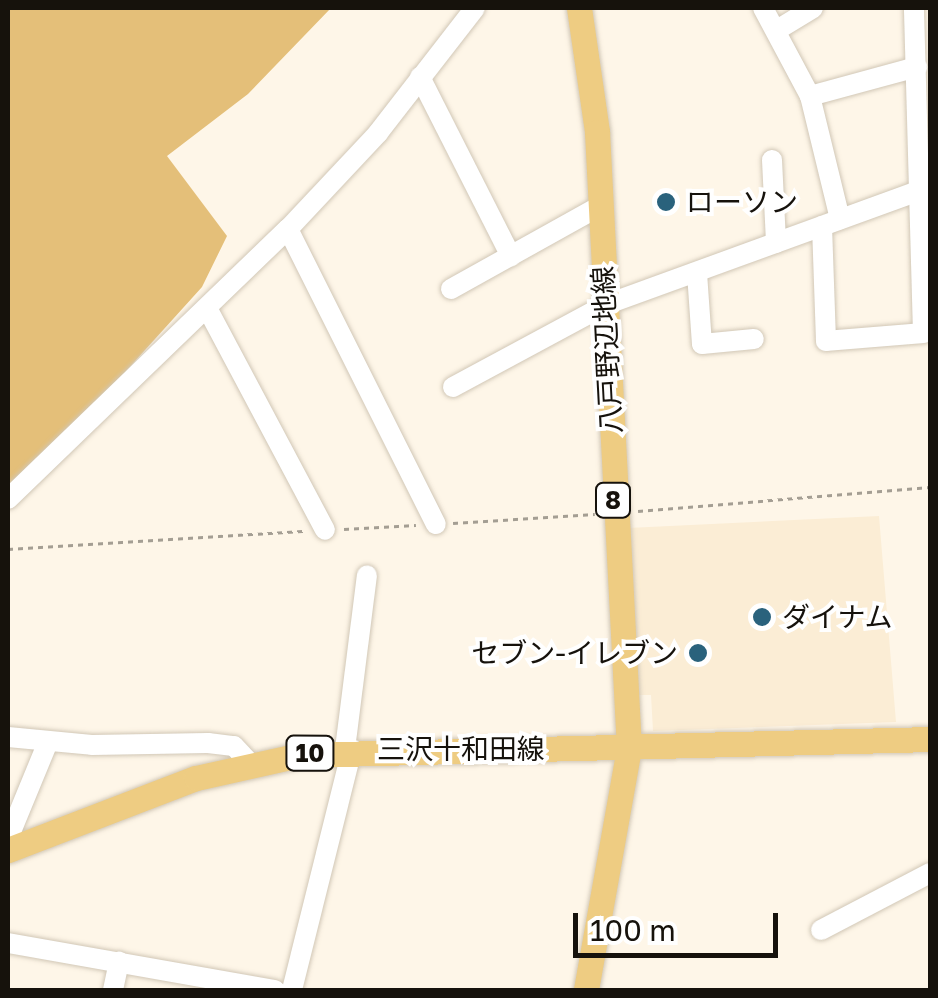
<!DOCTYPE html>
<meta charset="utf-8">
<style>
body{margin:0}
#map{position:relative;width:938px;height:998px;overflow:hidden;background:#fef6e8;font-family:"Golos Text","Noto Sans JP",sans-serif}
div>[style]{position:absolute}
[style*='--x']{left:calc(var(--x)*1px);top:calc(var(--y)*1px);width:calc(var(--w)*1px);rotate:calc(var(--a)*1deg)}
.built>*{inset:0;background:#fbedd5}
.green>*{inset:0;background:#e4bf79}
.path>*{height:2.5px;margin-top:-1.25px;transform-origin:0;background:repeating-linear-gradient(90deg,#a49e93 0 5px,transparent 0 10px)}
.roads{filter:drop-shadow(0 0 2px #d1c7b6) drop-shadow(0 0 2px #d1c7b6)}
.minor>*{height:20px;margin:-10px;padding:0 10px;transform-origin:10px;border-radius:10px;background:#fff}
.major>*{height:25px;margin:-12.5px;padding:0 12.5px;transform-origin:12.5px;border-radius:12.5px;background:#eecc82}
.dots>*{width:28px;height:28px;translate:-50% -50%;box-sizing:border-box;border:5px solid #fff;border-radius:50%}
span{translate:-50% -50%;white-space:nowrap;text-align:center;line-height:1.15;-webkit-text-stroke:8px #fff;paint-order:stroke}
.shield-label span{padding:2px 8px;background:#fff;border:2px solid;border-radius:8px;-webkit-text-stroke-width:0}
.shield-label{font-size:25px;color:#16120c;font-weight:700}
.poi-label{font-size:28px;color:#16120c}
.left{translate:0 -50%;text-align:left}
.right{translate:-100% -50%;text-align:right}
.street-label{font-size:28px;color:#16120c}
.frame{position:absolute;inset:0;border:10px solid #16120c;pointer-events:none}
.scale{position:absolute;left:573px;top:913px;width:205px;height:45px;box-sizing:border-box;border:5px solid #16120c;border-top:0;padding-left:12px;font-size:30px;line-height:35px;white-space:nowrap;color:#16120c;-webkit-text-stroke:8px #fff;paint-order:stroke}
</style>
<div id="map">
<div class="built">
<div style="clip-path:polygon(879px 516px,896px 722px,653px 731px,651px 695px,639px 695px,628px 528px)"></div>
</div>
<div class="green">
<div style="clip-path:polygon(8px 8px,331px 8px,248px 94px,167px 156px,227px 236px,202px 287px,80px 422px,8px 490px)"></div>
</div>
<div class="path">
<div style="--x:638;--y:511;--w:293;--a:-4.7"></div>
<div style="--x:453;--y:523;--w:142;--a:-3.6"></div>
<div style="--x:344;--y:529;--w:72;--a:-3.2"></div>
<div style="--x:8;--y:549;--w:299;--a:-3.5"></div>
</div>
<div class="roads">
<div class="minor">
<div style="--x:763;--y:8;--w:100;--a:61.9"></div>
<div style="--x:810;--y:96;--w:127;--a:76.3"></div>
<div style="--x:777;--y:30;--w:42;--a:-31.4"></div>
<div style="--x:420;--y:77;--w:201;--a:63.1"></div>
<div style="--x:810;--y:96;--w:111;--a:-15.2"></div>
<div style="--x:772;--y:160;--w:83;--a:87.2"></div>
<div style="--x:822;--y:226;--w:115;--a:88"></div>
<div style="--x:826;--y:341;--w:97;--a:-4.7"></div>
<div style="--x:923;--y:333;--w:325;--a:-91.6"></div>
<div style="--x:288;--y:229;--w:330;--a:63.4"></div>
<div style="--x:697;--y:273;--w:71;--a:86"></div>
<div style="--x:702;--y:344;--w:52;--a:-5.5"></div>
<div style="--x:451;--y:289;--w:171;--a:-29.1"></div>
<div style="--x:207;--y:308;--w:251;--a:62"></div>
<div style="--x:453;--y:387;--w:173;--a:-28.3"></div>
<div style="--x:605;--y:305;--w:346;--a:-20"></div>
<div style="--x:8;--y:499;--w:389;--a:-44"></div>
<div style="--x:288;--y:229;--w:132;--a:-46.8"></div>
<div style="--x:378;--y:133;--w:158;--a:-52.2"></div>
<div style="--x:8;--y:737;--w:84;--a:5.4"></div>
<div style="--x:92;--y:745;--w:116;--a:-1"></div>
<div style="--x:208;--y:743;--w:26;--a:7"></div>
<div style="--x:234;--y:746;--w:23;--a:47"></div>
<div style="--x:345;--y:749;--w:175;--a:-82.8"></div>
<div style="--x:8;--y:839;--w:105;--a:-67.6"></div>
<div style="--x:821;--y:930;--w:123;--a:-27.6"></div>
<div style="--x:8;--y:943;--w:271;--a:10"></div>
<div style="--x:113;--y:990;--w:29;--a:-78"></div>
<div style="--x:292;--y:990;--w:248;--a:-76"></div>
</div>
<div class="major">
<div style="--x:579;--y:8;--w:125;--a:81.7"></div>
<div style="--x:597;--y:132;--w:617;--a:87.03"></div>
<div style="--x:629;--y:748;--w:246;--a:100.1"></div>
<div style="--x:8;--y:850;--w:201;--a:-21"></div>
<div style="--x:196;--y:778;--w:107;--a:-12.5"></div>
<div style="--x:300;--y:755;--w:630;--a:-1.45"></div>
</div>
</div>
<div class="dots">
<div style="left:666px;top:202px;background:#2a627c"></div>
<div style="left:762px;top:617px;background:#2a627c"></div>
<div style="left:698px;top:653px;background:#2a627c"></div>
</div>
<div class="shield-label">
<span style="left:613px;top:500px">8</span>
<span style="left:310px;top:753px">10</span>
</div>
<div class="poi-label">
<span class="left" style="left:686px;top:202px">ローソン</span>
<span class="left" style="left:782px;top:617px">ダイナム</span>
<span class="right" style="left:678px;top:653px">セブン-イレブン</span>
</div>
<div class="street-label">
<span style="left:607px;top:350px;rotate:-93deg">八戸野辺地線</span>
<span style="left:461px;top:749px">三沢十和田線</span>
</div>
<div class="frame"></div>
<div class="scale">100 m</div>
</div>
